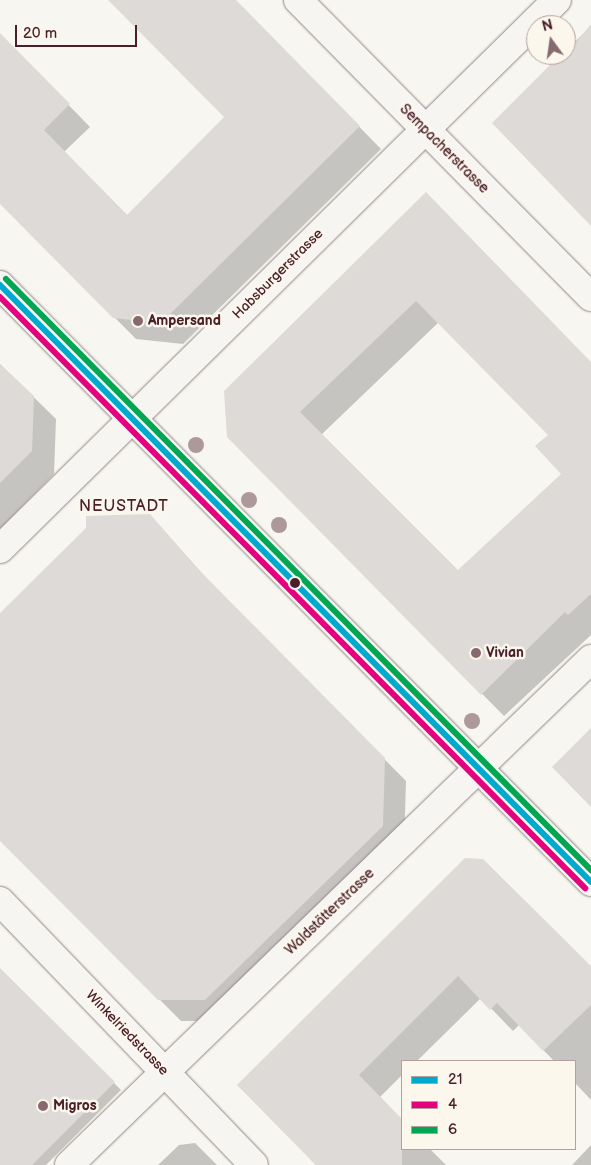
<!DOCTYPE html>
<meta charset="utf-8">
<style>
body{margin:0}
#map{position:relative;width:591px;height:1165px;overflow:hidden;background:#f8f6f0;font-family:"Balsamiq Sans",sans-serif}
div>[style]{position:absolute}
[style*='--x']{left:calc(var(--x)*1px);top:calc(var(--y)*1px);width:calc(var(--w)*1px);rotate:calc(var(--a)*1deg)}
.shadow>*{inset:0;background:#0003}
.building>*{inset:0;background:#dedad7}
.roads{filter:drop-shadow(0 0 1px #918787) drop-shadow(0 0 1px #918787)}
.street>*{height:28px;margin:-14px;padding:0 14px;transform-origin:14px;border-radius:14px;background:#f6f5f1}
.secondary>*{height:28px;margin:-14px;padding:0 14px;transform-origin:14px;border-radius:14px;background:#f6f5f1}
.bus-1>*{height:6px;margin:-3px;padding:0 3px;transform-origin:3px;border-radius:3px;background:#00a9ce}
.bus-2>*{height:6px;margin:-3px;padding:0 3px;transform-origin:3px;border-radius:3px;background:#e5007d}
.bus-3>*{height:6px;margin:-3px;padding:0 3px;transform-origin:3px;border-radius:3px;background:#00a651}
.trees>*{width:16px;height:16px;margin:-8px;border-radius:50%;background:#ad999a}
.dots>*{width:14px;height:14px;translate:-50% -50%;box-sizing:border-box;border:2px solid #fbf7ec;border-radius:50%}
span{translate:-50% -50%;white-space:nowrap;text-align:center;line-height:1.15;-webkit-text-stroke:5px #fbf7ec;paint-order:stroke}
.street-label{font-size:14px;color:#4a1f2b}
.poi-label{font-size:14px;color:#4a1f2b;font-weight:700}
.left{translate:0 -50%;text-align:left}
.quarter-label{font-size:16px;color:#4a1f2b;letter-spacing:1px}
.legend{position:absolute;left:401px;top:1060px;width:175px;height:90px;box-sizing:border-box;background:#fbf7ec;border:1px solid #b4a19f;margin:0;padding:6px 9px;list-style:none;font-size:15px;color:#4a1f2b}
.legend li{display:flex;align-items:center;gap:10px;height:25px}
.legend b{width:25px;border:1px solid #b4a19f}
.north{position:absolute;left:526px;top:15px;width:50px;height:50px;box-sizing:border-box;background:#fbf7ec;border:1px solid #b4a19f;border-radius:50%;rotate:346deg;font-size:14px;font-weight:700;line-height:20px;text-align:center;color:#4a1f2b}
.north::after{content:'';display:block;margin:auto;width:18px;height:22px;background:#876a70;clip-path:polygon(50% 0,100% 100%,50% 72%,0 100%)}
.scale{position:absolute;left:15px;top:25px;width:122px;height:22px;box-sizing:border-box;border:2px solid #4a1f2b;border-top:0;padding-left:6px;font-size:15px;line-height:18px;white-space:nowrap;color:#4a1f2b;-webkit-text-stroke:4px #fbf7ec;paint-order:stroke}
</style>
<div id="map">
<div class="shadow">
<div style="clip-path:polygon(110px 0,235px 0,381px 149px,183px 344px,136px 339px,0 202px,0 65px,15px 50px,90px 127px,64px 152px,128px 216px,225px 117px)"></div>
<div style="clip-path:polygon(591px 26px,591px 224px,562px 55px)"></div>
<div style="clip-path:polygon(evenodd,426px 194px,591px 364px,591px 635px,504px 716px,228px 437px,426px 194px,439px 322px,550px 435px,562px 474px,458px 572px,321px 435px,439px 322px)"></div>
<div style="clip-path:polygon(0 364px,56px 419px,54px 474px,0 529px)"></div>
<div style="clip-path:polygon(150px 515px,217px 590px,406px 781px,404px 848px,227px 1021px,181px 1021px,0 839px,0 615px)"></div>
<div style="clip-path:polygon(505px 882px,591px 970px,591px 1100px,575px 1083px,575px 1061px,554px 1061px,519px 1025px,513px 1031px,481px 998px,417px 1061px,402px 1061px,402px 1075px,380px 1097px,402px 1120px,402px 1149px,430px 1149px,446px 1165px,316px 1165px,238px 1085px)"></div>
<div style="clip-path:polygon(0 970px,121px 1090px,46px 1165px,0 1165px)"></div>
<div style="clip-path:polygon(195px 1143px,217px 1165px,158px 1165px,179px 1145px)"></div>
<div style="clip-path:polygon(591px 1145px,591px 1165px,572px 1165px)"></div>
</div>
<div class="building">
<div style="clip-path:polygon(108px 0,236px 0,360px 126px,161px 323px,113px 318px,0 204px,0 33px,70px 104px,44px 130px,127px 215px,224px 117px)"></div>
<div style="clip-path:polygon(591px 24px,591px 226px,492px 123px,560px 55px,566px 55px)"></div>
<div style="clip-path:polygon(evenodd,426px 192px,591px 362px,591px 594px,568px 615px,565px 612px,481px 695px,227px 437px,224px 391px,426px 192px,416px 301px,548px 435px,535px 446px,561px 474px,458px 570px,300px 412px,416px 301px)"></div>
<div style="clip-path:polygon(0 364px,34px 396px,32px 451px,0 483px)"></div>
<div style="clip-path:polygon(150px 514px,196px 567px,385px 758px,383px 826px,205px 1000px,158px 1000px,0 841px,0 613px,86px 528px,86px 516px)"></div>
<div style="clip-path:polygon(591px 728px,591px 807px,552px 767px)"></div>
<div style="clip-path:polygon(465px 858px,483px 859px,591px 966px,591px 1005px,543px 1051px,497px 1003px,490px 1010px,458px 976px,359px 1075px,402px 1119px,402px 1165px,316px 1165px,237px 1085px)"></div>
<div style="clip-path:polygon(0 968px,115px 1082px,32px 1165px,0 1165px)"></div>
</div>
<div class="roads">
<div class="street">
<div style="--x:298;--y:0;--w:417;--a:45.4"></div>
<div style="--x:0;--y:549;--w:782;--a:-44.59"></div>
<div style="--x:0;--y:901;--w:366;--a:46.1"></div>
<div style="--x:69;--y:1165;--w:727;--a:-44.11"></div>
</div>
<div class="secondary">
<div style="--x:0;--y:285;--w:840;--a:45.29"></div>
</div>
</div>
<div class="bus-1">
<div style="--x:0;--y:285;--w:840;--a:45.29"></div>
</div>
<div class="bus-2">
<div style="--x:0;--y:297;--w:832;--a:45.29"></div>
</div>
<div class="bus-3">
<div style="--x:6;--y:279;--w:832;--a:45.29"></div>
</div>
<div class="trees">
<div style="left:196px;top:445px"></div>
<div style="left:249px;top:500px"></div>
<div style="left:279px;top:525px"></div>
<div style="left:472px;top:721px"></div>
</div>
<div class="dots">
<div style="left:138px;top:321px;background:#876a70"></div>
<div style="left:295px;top:583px;background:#4a1f2b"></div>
<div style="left:476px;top:653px;background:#876a70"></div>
<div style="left:43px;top:1106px;background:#876a70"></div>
</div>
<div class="street-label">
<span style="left:444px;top:149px;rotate:45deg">Sempacherstrasse</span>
<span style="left:278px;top:274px;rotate:-45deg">Habsburgerstrasse</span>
<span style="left:330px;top:912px;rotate:-44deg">Waldstätterstrasse</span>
<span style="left:127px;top:1033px;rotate:46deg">Winkelriedstrasse</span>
</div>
<div class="poi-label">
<span class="left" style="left:148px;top:321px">Ampersand</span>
<span class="left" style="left:486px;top:653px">Vivian</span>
<span class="left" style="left:53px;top:1106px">Migros</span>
</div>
<div class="quarter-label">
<span style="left:124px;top:507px">NEUSTADT</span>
</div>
<ul class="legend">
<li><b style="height:6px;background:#00a9ce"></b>21</li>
<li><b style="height:6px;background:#e5007d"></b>4</li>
<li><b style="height:6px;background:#00a651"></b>6</li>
</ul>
<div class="north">N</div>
<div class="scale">20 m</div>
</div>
